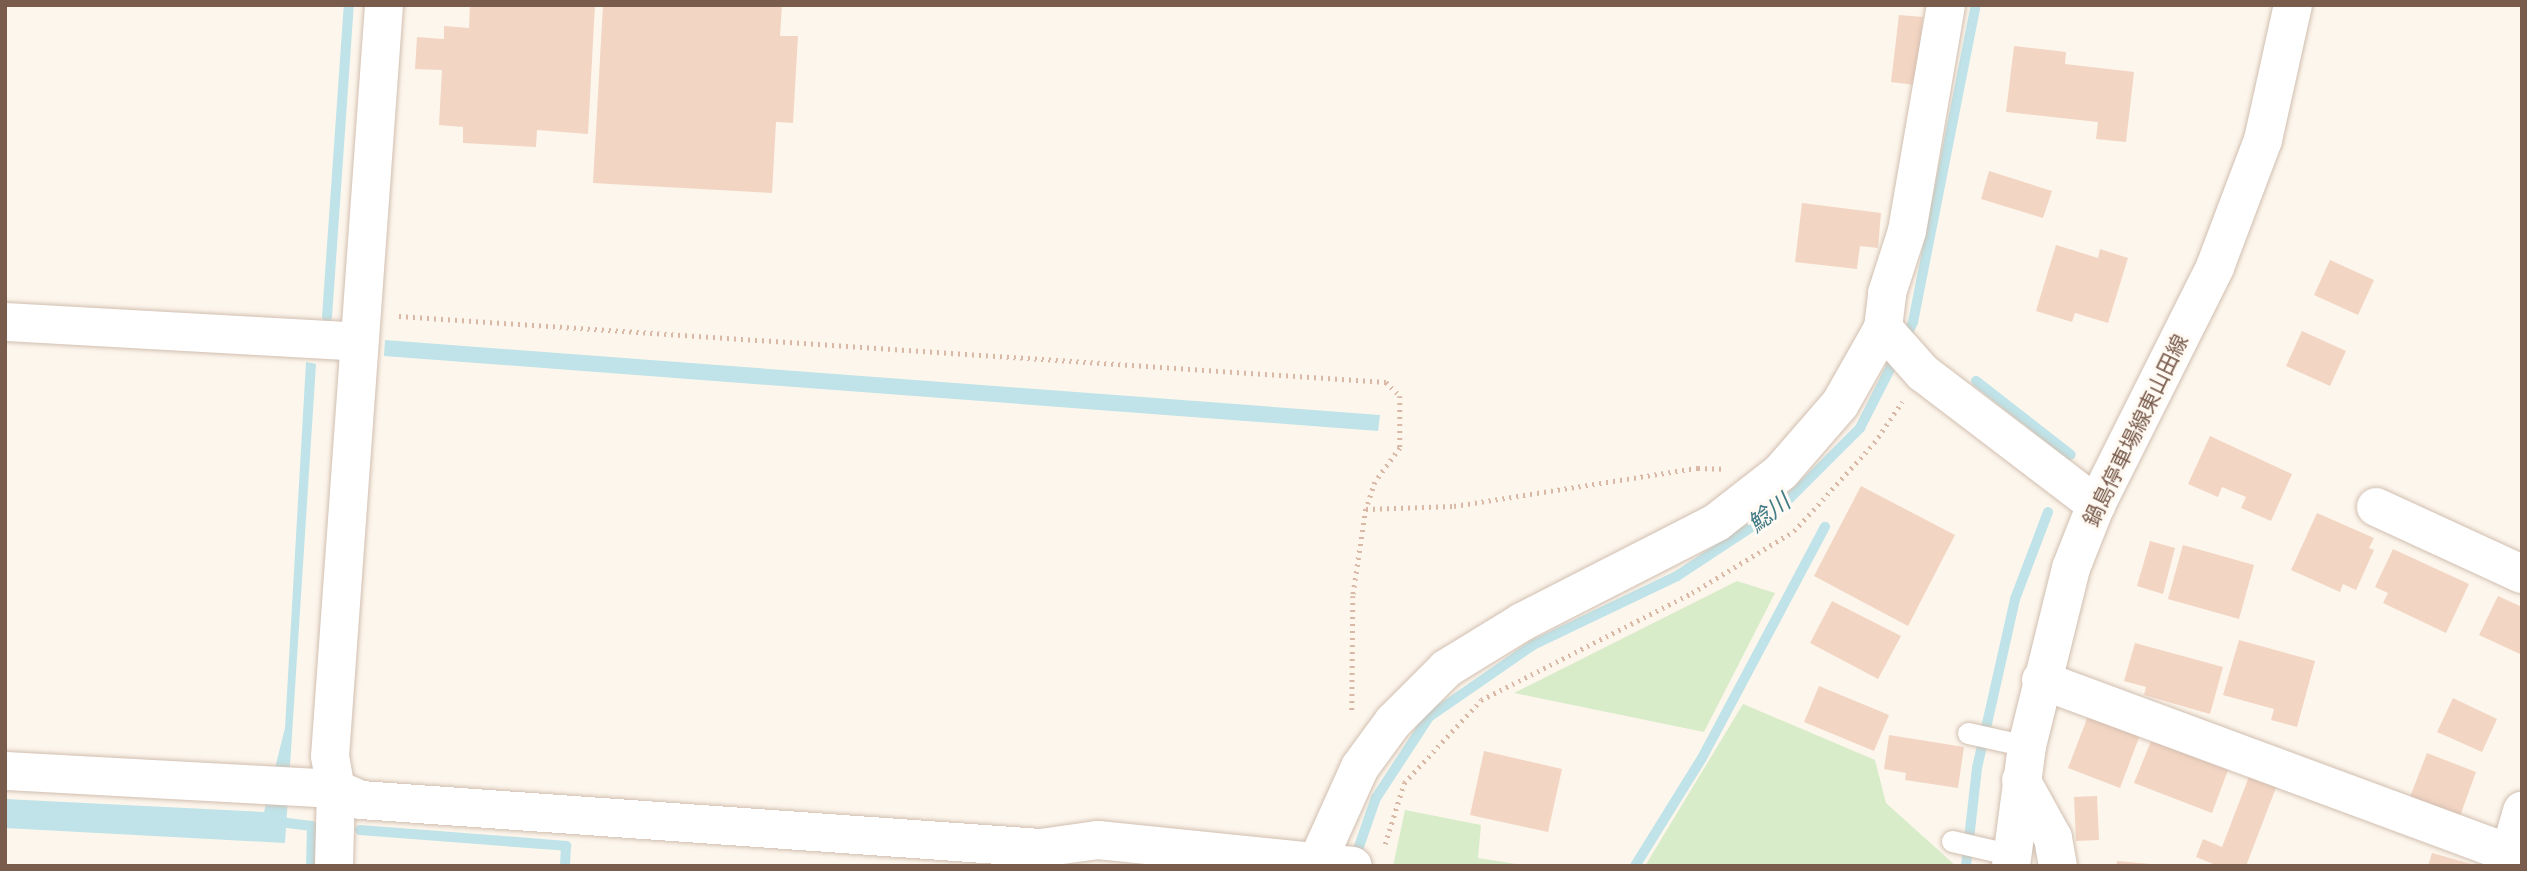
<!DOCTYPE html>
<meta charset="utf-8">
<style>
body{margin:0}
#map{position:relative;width:2527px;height:871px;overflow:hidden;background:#fdf6ec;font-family:Quicksand,"Noto Sans JP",sans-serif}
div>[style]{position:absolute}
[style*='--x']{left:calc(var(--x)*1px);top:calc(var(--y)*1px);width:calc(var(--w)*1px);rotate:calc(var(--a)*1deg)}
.green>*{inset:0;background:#d8ecc9}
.water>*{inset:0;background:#bfe3e8}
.stream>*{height:10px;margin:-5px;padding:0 5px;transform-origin:5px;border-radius:5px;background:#bfe3e8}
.building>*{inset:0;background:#f3d5c3}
.path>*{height:4.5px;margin-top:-2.25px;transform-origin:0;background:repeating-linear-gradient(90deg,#d9b8a5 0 2px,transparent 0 7px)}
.roads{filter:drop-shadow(0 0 2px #d1beb0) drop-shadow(0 0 2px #d1beb0)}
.service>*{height:21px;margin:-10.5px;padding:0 10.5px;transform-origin:10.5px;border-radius:10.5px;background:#fff}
.minor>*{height:38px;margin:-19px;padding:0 19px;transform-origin:19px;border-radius:19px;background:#fff}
.tertiary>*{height:38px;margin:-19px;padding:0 19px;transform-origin:19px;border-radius:19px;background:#fff}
.secondary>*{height:38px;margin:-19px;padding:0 19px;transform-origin:19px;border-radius:19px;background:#fff}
span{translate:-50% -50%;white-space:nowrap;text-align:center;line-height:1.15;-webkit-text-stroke:6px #fffaf3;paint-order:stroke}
.street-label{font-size:21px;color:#7a5c4d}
.water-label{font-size:23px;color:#437c86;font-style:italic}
.frame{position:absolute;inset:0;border:7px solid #7a5c4d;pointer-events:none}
</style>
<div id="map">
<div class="green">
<div style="clip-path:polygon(1737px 581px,1775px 593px,1704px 732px,1514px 693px)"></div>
<div style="clip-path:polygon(1743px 704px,1875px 760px,1886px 803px,1956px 866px,1645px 866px)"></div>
<div style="clip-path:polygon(1405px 810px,1481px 825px,1478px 858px,1529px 866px,1393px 866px)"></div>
</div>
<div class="water">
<div style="clip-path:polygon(385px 340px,1380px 415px,1378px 431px,384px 356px)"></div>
<div style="clip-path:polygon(306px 362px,316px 364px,285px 843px,5px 828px,5px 799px,264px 812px,285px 728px)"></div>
</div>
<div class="stream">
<div style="--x:327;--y:317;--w:313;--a:-86"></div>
<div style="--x:1904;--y:340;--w:20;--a:-63"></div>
<div style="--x:1913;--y:322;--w:323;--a:-78.8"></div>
<div style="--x:1976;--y:381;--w:120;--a:37.9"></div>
<div style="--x:287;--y:823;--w:25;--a:7"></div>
<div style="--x:312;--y:826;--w:40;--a:91.4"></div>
<div style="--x:360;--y:830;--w:207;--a:4.4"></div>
<div style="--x:566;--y:846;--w:20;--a:93"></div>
<div style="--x:1354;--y:861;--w:67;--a:-70.8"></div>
<div style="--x:1376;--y:798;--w:97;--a:-56.8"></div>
<div style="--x:1429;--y:717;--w:126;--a:-34.7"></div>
<div style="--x:1533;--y:645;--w:160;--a:-25.6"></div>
<div style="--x:1677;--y:576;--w:122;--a:-33.3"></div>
<div style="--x:1779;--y:509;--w:115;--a:-45"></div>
<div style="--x:1860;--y:428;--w:82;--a:-63.1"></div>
<div style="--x:1635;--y:866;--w:127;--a:-58.2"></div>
<div style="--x:1702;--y:758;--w:262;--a:-62"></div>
<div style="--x:1966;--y:866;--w:99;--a:-83.6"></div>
<div style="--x:1977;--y:768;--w:173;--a:-77.3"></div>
<div style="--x:2015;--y:599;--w:93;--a:-69.2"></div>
</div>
<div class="building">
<div style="clip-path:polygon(470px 5px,595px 5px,588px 134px,537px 130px,536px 147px,463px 143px,463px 127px,439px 125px,442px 70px,415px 69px,417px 37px,444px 39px,444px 26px,469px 28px)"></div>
<div style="clip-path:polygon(603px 5px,782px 5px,780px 36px,798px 36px,793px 123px,776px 122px,772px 193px,593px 183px)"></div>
<div style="clip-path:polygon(1899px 15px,1923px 17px,1915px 85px,1891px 82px)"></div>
<div style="clip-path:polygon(2014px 46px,2066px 52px,2065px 64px,2134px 72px,2126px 142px,2096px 139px,2098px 122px,2006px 112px)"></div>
<div style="clip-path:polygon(1989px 171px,2052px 191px,2043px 218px,1981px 199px)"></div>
<div style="clip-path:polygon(1802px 203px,1881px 213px,1878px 248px,1860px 246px,1857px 269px,1795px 262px)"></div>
<div style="clip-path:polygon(2056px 245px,2098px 258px,2100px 249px,2128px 258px,2108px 323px,2075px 313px,2072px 322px,2036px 311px)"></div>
<div style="clip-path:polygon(2330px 260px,2374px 280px,2358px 315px,2314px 295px)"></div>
<div style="clip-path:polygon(2302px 331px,2346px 351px,2330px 386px,2286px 366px)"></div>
<div style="clip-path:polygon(2210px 436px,2292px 474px,2271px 521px,2241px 508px,2246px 497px,2222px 487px,2218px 497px,2188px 484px)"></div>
<div style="clip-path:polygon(1861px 486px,1955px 535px,1908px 626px,1814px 576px)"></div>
<div style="clip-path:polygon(2317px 513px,2374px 538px,2369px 548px,2374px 550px,2356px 590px,2343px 584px,2340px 592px,2291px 570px)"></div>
<div style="clip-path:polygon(2150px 541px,2175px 548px,2163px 594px,2137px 586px)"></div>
<div style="clip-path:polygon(2183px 545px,2254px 565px,2239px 619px,2168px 599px)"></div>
<div style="clip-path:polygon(2393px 549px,2469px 584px,2446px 633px,2383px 603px,2388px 593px,2375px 587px)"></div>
<div style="clip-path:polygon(2498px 596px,2522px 607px,2520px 654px,2479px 635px)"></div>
<div style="clip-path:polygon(1832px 601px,1901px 636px,1878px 679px,1810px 643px)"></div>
<div style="clip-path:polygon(2239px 640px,2315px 661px,2297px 727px,2271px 720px,2274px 709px,2223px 695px)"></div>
<div style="clip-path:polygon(2135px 643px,2223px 667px,2210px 714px,2144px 695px,2146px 687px,2124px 681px)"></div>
<div style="clip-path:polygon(1819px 686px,1889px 715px,1874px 751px,1804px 722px)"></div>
<div style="clip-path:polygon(2453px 698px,2497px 719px,2482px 752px,2437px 732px)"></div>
<div style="clip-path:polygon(2088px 716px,2140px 735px,2120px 788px,2068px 768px)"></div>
<div style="clip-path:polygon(1889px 735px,1964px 747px,1958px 788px,1905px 780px,1906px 773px,1884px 769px)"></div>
<div style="clip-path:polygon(2151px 741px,2228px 770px,2212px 813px,2134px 783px)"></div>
<div style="clip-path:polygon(1484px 751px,1562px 769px,1548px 832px,1470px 815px)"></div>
<div style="clip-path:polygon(2427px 753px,2476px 772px,2460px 816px,2410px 797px)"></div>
<div style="clip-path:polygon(2250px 774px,2277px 785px,2246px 866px,2218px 866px,2196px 857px,2203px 839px,2222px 847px)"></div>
<div style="clip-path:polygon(2097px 796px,2099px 840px,2076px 841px,2074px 797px)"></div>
<div style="clip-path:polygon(2432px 853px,2475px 865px,2475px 866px,2428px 866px)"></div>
<div style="clip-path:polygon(2117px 861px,2151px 864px,2151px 866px,2116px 866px)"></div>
</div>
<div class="path">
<div style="--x:399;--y:316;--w:989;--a:3.83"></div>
<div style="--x:1386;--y:382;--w:20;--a:45"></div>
<div style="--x:1400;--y:396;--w:52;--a:90"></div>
<div style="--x:1400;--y:448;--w:42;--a:126.3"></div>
<div style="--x:1375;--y:482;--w:28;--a:108"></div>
<div style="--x:1366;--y:509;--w:88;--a:98.5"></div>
<div style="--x:1353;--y:596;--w:116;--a:90.5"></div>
<div style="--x:1366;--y:509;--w:88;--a:-2"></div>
<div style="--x:1454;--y:506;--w:247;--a:-8.9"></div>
<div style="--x:1698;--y:468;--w:24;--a:2"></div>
<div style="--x:1385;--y:844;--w:64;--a:-72.7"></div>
<div style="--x:1404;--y:783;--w:113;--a:-47.1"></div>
<div style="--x:1481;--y:700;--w:237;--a:-26.9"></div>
<div style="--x:1692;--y:593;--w:119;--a:-31.3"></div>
<div style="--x:1794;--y:531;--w:119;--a:-47.7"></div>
<div style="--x:1874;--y:443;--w:50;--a:-55.7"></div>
</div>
<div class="roads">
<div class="service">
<div style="--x:1968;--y:733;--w:60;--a:12.4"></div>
<div style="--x:1952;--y:841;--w:62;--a:13.1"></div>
</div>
<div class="minor">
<div style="--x:5;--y:322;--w:354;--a:3.2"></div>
<div style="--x:1883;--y:328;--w:60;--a:48.4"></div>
<div style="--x:1923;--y:373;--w:218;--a:37.3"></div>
<div style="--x:2376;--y:507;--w:161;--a:24.7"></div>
<div style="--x:2041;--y:680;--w:513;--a:20.31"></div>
<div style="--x:5;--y:771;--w:331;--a:3.1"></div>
<div style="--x:336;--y:789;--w:77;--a:91.5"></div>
<div style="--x:2021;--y:780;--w:66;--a:61.1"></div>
<div style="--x:2053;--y:838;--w:28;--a:80"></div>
<div style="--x:1041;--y:848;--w:58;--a:-8"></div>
<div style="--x:1098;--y:840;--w:256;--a:5.8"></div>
<div style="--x:2510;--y:853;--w:44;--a:-74.1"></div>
<div style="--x:1318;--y:860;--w:102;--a:-65.7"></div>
<div style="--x:1360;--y:767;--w:56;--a:-53.7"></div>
<div style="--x:1393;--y:722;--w:76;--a:-45"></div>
<div style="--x:1447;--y:668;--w:88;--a:-31.5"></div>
<div style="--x:1522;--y:622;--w:219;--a:-27.1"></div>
<div style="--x:1717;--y:522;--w:81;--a:-38"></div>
<div style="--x:1781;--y:472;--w:90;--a:-49.1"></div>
<div style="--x:1840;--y:404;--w:87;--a:-60.5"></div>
<div style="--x:1883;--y:328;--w:35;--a:-83"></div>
<div style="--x:1887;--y:293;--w:65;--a:-72.1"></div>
<div style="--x:1907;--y:231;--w:229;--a:-80.2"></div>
</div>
<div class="tertiary">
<div style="--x:384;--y:5;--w:753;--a:94.11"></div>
<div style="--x:330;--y:756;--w:34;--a:80"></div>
<div style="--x:336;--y:789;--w:27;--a:24"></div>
<div style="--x:361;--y:800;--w:682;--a:4.04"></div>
<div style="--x:1041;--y:848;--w:18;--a:77"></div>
</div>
<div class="secondary">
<div style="--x:2011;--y:866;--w:121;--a:-82.4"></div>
<div style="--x:2027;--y:746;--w:183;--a:-76.1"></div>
<div style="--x:2071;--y:568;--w:68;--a:-68.4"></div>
<div style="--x:2096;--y:505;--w:266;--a:-63.4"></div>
<div style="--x:2215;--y:267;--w:136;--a:-69.3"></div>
<div style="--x:2263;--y:140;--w:138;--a:-77.5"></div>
</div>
</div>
<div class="street-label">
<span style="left:2135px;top:430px;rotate:-64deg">鍋島停車場線東山田線</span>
</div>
<div class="water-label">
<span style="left:1769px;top:513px;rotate:-38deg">鯰川</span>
</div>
<div class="frame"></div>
</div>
